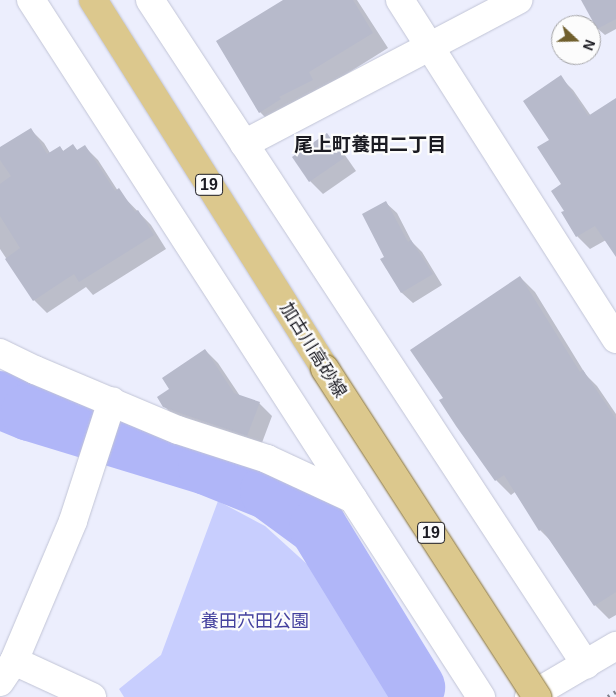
<!DOCTYPE html>
<meta charset="utf-8">
<style>
body{margin:0}
#map{position:relative;width:616px;height:697px;overflow:hidden;background:#eceefd;font-family:Arial,"Noto Sans JP",sans-serif}
div>[style]{position:absolute}
[style*='--x']{left:calc(var(--x)*1px);top:calc(var(--y)*1px);width:calc(var(--w)*1px);rotate:calc(var(--a)*1deg)}
.green>*{inset:0;background:#c8cefe}
.shadow>*{inset:0;background:#0003}
.river>*{height:58px;margin:-29px;padding:0 29px;transform-origin:29px;border-radius:29px;background:#b0b6f8}
.building>*{inset:0;background:#b7bacb}
.roads{filter:drop-shadow(0 0 1px #c1c4d6) drop-shadow(0 0 1px #c1c4d6)}
.minor>*{height:28px;margin:-14px;padding:0 14px;transform-origin:14px;border-radius:14px;background:#fff}
.tertiary>*{height:28px;margin:-14px;padding:0 14px;transform-origin:14px;border-radius:14px;background:#fff}
.primary>*{height:28px;margin:-14px;padding:0 14px;transform-origin:14px;border-radius:14px;background:#dcc88d}
.rail>*{height:4px;margin-top:-2px;transform-origin:0;background:repeating-linear-gradient(90deg,#7f808b 0 2.5px,transparent 0 7.5px)}
.bridges{filter:drop-shadow(0 0 1px #897336) drop-shadow(0 0 1px #897336)}
.primary-bridge>*{height:28px;margin:-14px;padding:0 14px;transform-origin:14px;border-radius:14px;background:#dcc88d}
span{translate:-50% -50%;white-space:nowrap;text-align:center;line-height:1.15;-webkit-text-stroke:4.5px #fcfcfc;paint-order:stroke}
.shield-label span{padding:1px 4px;background:#fcfcfc;border:1px solid;border-radius:4px;-webkit-text-stroke-width:0}
.shield-label{font-size:16px;color:#1b1b22;font-weight:700}
.street-label{font-size:18px;color:#1b1b22}
.park-label{font-size:18px;color:#44419e}
.neighbourhood-label{font-size:19px;color:#1b1b22;font-weight:700}
.north{position:absolute;left:551px;top:15px;width:50px;height:50px;box-sizing:border-box;background:#fcfcfc;border:1px solid #a2a2a5;border-radius:50%;rotate:111deg;font-size:14px;font-weight:700;line-height:20px;text-align:center;color:#1b1b22}
.north::after{content:'';display:block;margin:auto;width:18px;height:22px;background:#705f2d;clip-path:polygon(50% 0,100% 100%,50% 72%,0 100%)}
</style>
<div id="map">
<div class="green">
<div style="clip-path:polygon(218px 501px,265px 526px,308px 565px,352px 627px,394px 697px,124px 697px,119px 689px,161px 655px)"></div>
</div>
<div class="shadow">
<div style="clip-path:polygon(285px 0,357px 0,388px 48px,324px 88px,275px 127px,260px 112px)"></div>
<div style="clip-path:polygon(588px 0,616px 0,616px 29px,605px 35px,598px 29px,584px 3px)"></div>
<div style="clip-path:polygon(560px 77px,573px 90px,591px 116px,616px 100px,616px 254px,606px 240px,590px 249px,577px 236px,563px 213px,566px 212px,562px 185px,551px 140px)"></div>
<div style="clip-path:polygon(31px 130px,44px 143px,50px 153px,60px 147px,64px 152px,73px 146px,78px 151px,85px 147px,98px 160px,118px 191px,151px 225px,166px 249px,93px 295px,86px 287px,47px 313px,34px 300px,0 249px,0 150px)"></div>
<div style="clip-path:polygon(327px 135px,340px 148px,356px 171px,323px 194px,310px 181px)"></div>
<div style="clip-path:polygon(386px 203px,397px 213px,412px 242px,422px 252px,442px 285px,413px 303px,402px 293px,382px 260px,386px 257px)"></div>
<div style="clip-path:polygon(520px 277px,535px 292px,586px 375px,597px 386px,616px 414px,616px 615px,609px 619px,595px 605px,553px 543px,540px 530px,515px 492px,511px 495px,496px 480px,457px 425px,444px 399px)"></div>
<div style="clip-path:polygon(205px 350px,218px 363px,240px 396px,259px 403px,272px 416px,260px 448px,177px 419px,164px 406px,171px 389px)"></div>
</div>
<div class="river">
<div style="--x:0;--y:400;--w:32;--a:22"></div>
<div style="--x:30;--y:412;--w:185;--a:17"></div>
<div style="--x:207;--y:466;--w:67;--a:22"></div>
<div style="--x:269;--y:491;--w:61;--a:36.3"></div>
<div style="--x:318;--y:527;--w:188;--a:58.5"></div>
</div>
<div class="building">
<div style="clip-path:polygon(283px 0,353px 0,373px 33px,309px 72px,313px 80px,279px 97px,281px 99px,259px 113px,216px 41px)"></div>
<div style="clip-path:polygon(581px 0,616px 0,616px 19px,597px 29px)"></div>
<div style="clip-path:polygon(561px 75px,588px 116px,616px 98px,616px 257px,595px 226px,576px 237px,561px 212px,564px 211px,551px 191px,561px 184px,537px 147px,549px 140px,523px 101px)"></div>
<div style="clip-path:polygon(31px 128px,47px 154px,60px 146px,63px 151px,73px 144px,77px 150px,85px 145px,115px 191px,119px 188px,135px 212px,138px 210px,154px 235px,79px 282px,74px 274px,33px 301px,5px 259px,20px 248px,0 216px,0 184px,11px 176px,0 160px,0 147px)"></div>
<div style="clip-path:polygon(327px 133px,344px 158px,309px 182px,292px 157px)"></div>
<div style="clip-path:polygon(386px 201px,408px 242px,411px 240px,433px 274px,401px 293px,380px 259px,384px 257px,362px 214px)"></div>
<div style="clip-path:polygon(520px 276px,580px 372px,583px 370px,616px 419px,616px 592px,594px 606px,542px 529px,539px 531px,504px 475px,495px 481px,456px 426px,439px 400px,443px 398px,410px 350px)"></div>
<div style="clip-path:polygon(205px 349px,234px 393px,260px 402px,247px 436px,163px 407px,157px 397px,169px 389px,162px 378px)"></div>
</div>
<div class="roads">
<div class="minor">
<div style="--x:31;--y:0;--w:830;--a:57.15"></div>
<div style="--x:150;--y:0;--w:795;--a:56.75"></div>
<div style="--x:400;--y:0;--w:402;--a:57.5"></div>
<div style="--x:244;--y:144;--w:310;--a:-27.7"></div>
<div style="--x:0;--y:353;--w:39;--a:26"></div>
<div style="--x:35;--y:370;--w:155;--a:22.8"></div>
<div style="--x:178;--y:430;--w:94;--a:18"></div>
<div style="--x:267;--y:459;--w:95;--a:24.9"></div>
<div style="--x:14;--y:661;--w:86;--a:24.8"></div>
<div style="--x:0;--y:682;--w:25;--a:-56"></div>
<div style="--x:14;--y:661;--w:152;--a:-67.1"></div>
<div style="--x:73;--y:521;--w:126;--a:-72"></div>
</div>
<div class="tertiary">
<div style="--x:529;--y:697;--w:101;--a:-30.4"></div>
</div>
<div class="primary">
<div style="--x:93;--y:0;--w:436;--a:57.8"></div>
</div>
</div>
<div class="rail">
<div style="--x:608;--y:697;--w:9;--a:-32"></div>
</div>
<div class="bridges">
<div class="primary-bridge">
<div style="--x:325;--y:369;--w:391;--a:57.1"></div>
</div>
</div>
<div class="shield-label">
<span style="left:209px;top:185px">19</span>
<span style="left:431px;top:533px">19</span>
</div>
<div class="street-label">
<span style="left:313px;top:350px;rotate:58deg">加古川高砂線</span>
</div>
<div class="park-label">
<span style="left:255px;top:621px">養田穴田公園</span>
</div>
<div class="neighbourhood-label">
<span style="left:370px;top:145px">尾上町養田二丁目</span>
</div>
<div class="north">N</div>
</div>
